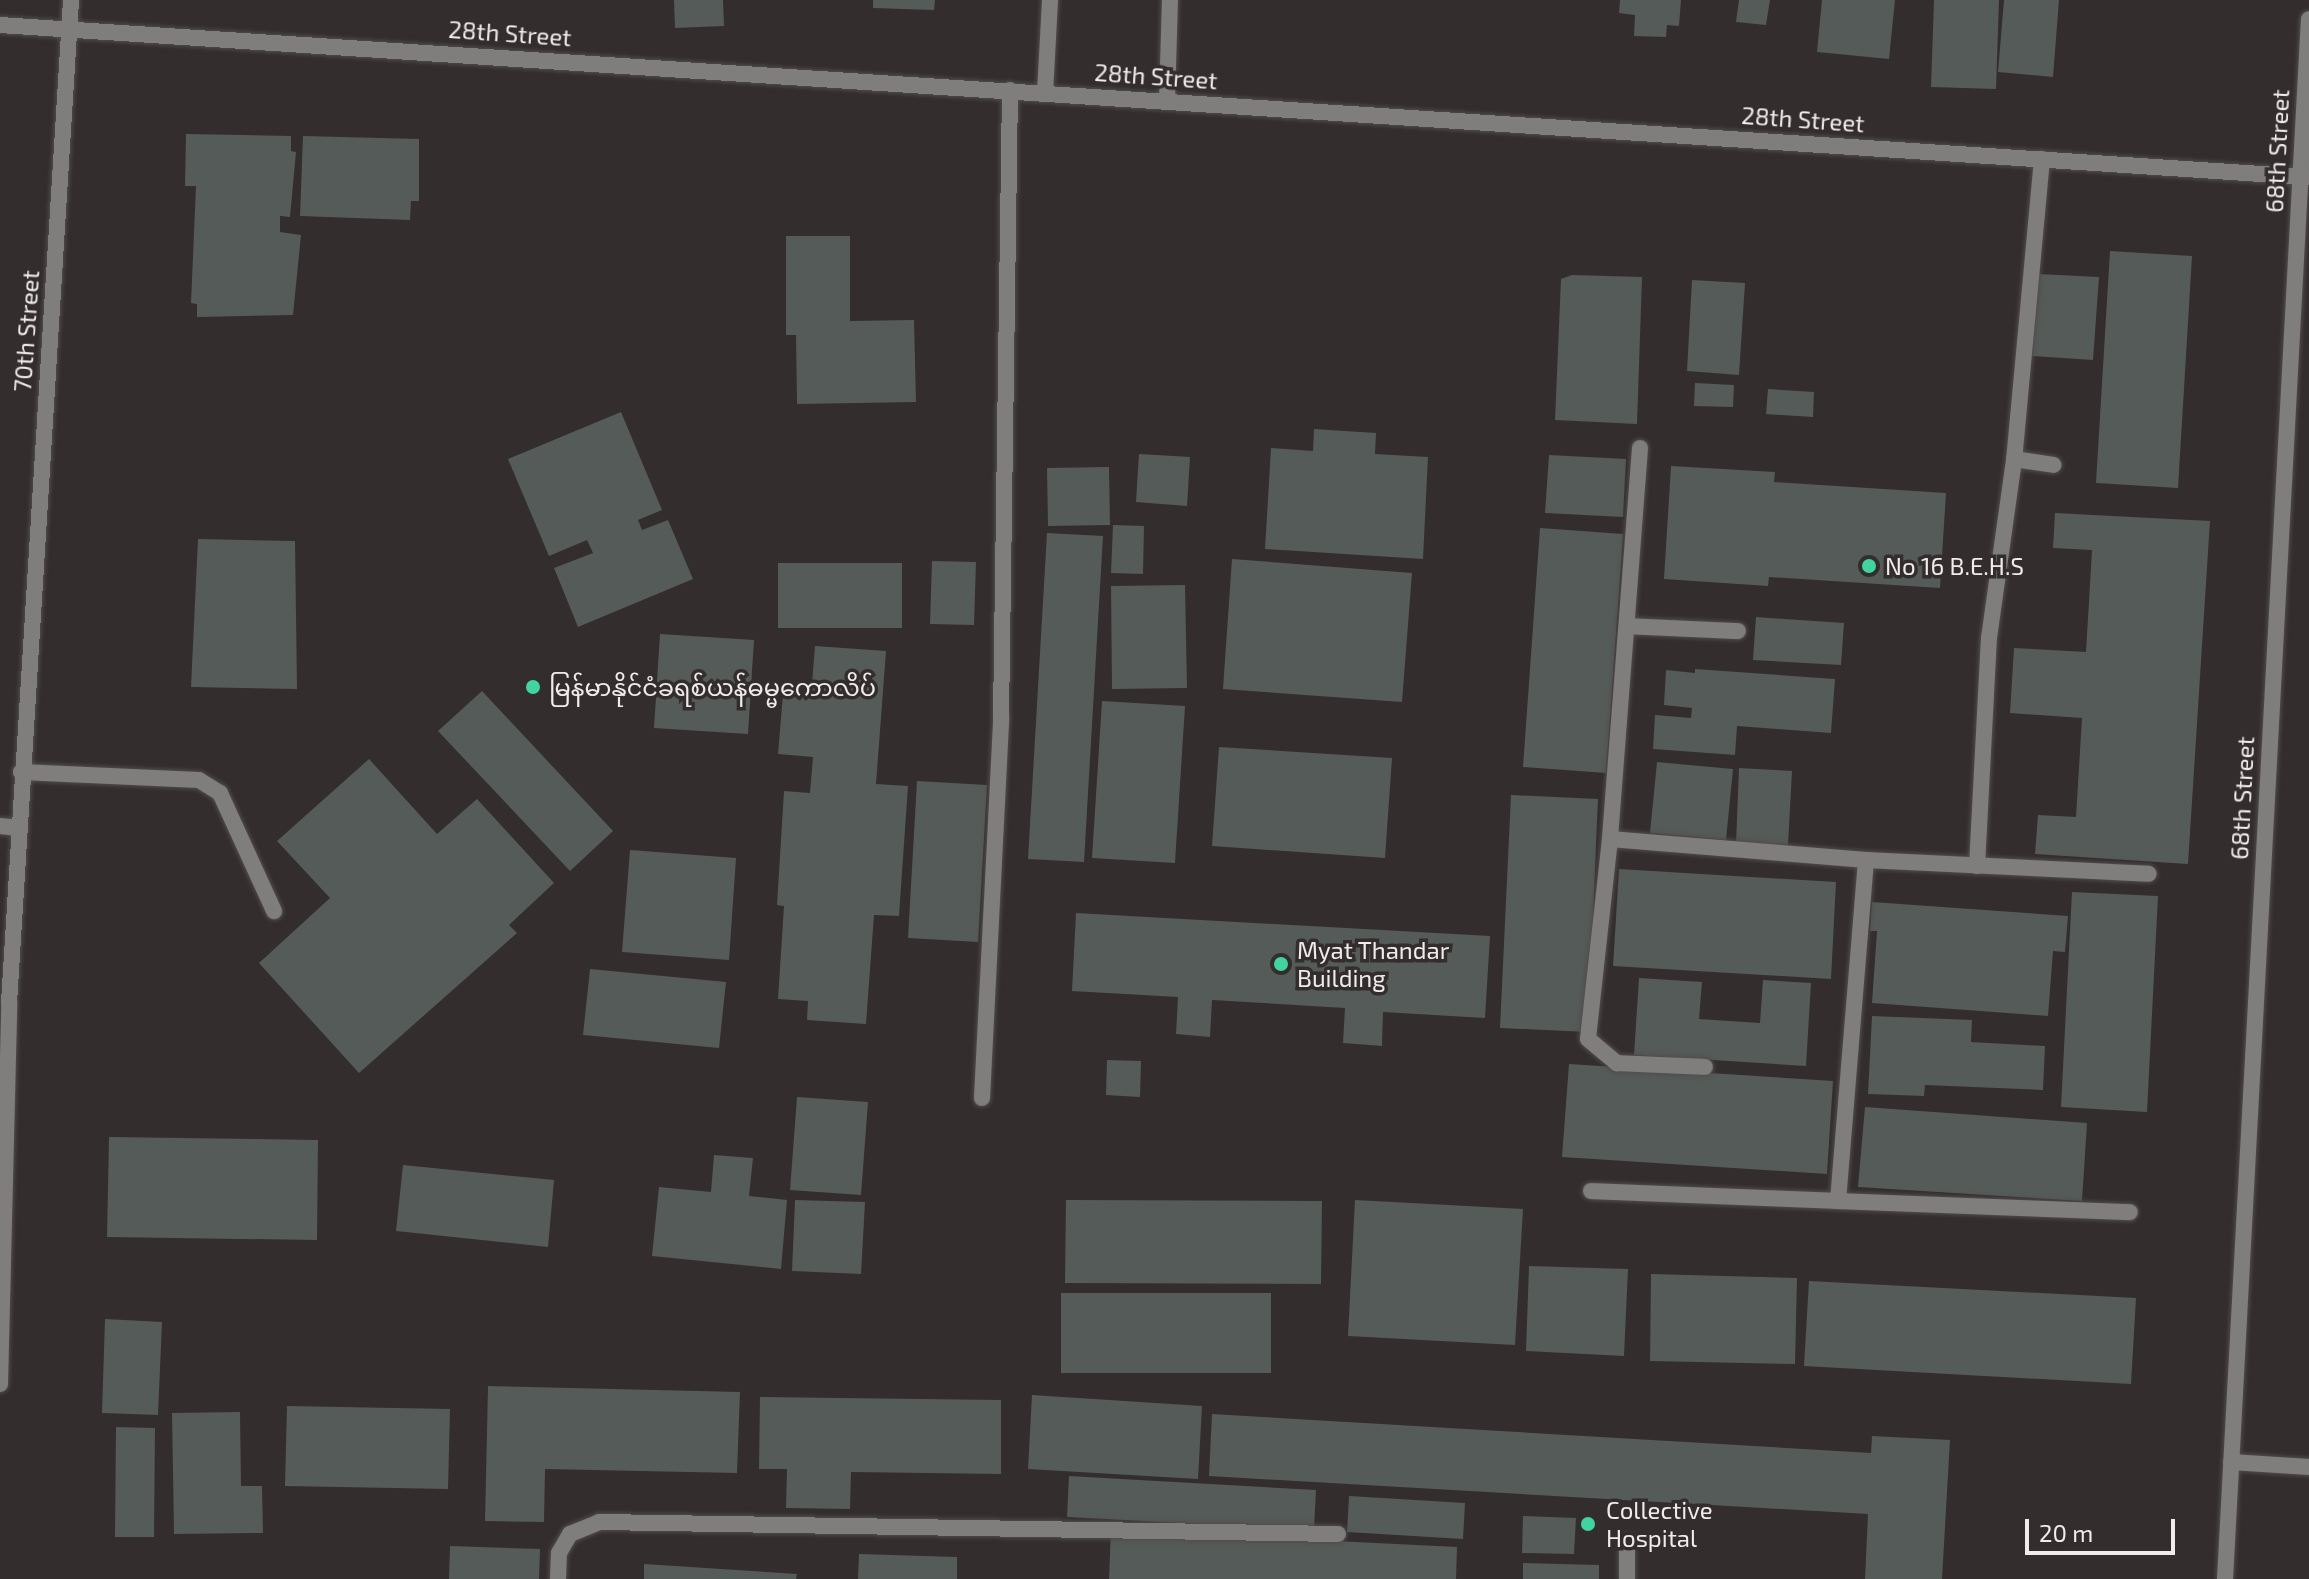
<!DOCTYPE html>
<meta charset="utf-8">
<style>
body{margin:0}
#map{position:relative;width:2309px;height:1579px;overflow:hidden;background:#332d2e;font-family:"Exo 2","Noto Sans Myanmar",sans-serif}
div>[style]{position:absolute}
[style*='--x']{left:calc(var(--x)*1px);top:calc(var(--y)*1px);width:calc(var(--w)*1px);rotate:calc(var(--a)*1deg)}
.building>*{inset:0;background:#555b58}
.roads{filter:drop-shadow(0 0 2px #514c4c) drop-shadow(0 0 2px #514c4c)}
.service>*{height:16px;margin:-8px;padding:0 8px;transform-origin:8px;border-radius:8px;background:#807d7d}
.minor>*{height:16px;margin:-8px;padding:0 8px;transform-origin:8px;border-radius:8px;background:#807d7d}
.dots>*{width:22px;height:22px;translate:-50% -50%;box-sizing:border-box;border:4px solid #332d2e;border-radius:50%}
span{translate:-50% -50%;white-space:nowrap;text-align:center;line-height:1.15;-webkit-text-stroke:7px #332d2e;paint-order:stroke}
.street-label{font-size:24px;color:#f0ecec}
.poi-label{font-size:24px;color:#f0ecec}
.left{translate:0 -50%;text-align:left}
.scale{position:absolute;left:2025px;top:1519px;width:150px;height:36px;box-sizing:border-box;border:4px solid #f0ecec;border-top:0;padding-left:10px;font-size:24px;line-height:28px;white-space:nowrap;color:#f0ecec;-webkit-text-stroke:6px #332d2e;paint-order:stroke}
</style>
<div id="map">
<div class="building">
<div style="clip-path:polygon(674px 0,723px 0,724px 26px,675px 28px)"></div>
<div style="clip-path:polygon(873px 0,935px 0,934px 10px,873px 8px)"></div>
<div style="clip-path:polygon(1620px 0,1681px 0,1679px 26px,1667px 25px,1666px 37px,1634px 36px,1635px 15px,1619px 13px)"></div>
<div style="clip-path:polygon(1739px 0,1770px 0,1766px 25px,1736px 22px)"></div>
<div style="clip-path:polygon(1822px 0,1895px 0,1889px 59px,1817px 52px)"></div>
<div style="clip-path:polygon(1934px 0,1999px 0,1996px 89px,1931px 87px)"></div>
<div style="clip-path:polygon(2004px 0,2059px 0,2053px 77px,1998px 72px)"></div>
<div style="clip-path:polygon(186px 134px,291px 136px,291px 151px,296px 152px,290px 217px,280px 216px,280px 232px,301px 235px,293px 315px,197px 317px,197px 304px,191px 303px,196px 186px,185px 186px)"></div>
<div style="clip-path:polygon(303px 136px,419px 139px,419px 201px,411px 201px,410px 220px,300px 216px)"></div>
<div style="clip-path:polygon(786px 236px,850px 236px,850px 321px,914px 320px,916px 402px,797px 404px,796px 335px,786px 335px)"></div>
<div style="clip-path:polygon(2110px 251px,2192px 256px,2178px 488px,2096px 483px)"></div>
<div style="clip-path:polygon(2038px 274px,2099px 277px,2093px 360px,2032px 356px)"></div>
<div style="clip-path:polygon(1572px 275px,1642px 277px,1637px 424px,1555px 420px,1561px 279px)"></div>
<div style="clip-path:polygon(1692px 280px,1745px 283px,1739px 375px,1687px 371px)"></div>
<div style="clip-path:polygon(1695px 383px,1734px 385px,1733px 407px,1694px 406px)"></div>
<div style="clip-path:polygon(1768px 389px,1814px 392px,1813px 417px,1766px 414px)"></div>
<div style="clip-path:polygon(621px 412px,662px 510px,638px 520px,642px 530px,668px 520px,693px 579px,578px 627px,554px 568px,593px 553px,587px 540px,549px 556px,508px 459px)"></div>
<div style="clip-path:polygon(1314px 429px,1376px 433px,1375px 454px,1428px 457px,1423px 559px,1265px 549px,1271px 448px,1313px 451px)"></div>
<div style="clip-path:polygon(1139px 454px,1190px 457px,1187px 506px,1136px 502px)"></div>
<div style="clip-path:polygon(1549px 455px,1626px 459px,1623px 517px,1545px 513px)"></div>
<div style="clip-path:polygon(1671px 466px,1775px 472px,1774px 482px,1946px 493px,1940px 588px,1769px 577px,1768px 586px,1664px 579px)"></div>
<div style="clip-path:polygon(1109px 467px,1110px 525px,1048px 526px,1047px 468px)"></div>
<div style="clip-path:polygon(2055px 513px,2210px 521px,2188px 864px,2035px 854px,2038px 815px,2076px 817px,2082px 718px,2010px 713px,2014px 648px,2086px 652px,2092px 550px,2053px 548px)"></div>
<div style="clip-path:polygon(1113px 525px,1144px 526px,1143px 574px,1111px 573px)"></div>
<div style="clip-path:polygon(1540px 528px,1623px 534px,1606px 773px,1523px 767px)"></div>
<div style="clip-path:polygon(1047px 533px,1103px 536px,1084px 862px,1028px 859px)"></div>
<div style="clip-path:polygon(198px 539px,295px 541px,297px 689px,191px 687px)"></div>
<div style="clip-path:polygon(1232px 559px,1412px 573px,1402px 702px,1223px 689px)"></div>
<div style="clip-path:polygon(932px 561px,976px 562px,974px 625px,930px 624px)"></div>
<div style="clip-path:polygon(778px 563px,902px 563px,902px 628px,778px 628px)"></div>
<div style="clip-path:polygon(1185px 585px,1187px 688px,1112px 689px,1111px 586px)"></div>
<div style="clip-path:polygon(1756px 617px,1844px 623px,1841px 665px,1753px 660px)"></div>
<div style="clip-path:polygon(660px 634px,754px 640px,748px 734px,654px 728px)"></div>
<div style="clip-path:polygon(815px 646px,886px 651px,876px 784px,908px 786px,899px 916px,874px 915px,866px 1024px,807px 1020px,808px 1001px,778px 999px,784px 906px,777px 905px,784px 791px,810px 793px,813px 757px,778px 754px,783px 694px,811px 696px)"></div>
<div style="clip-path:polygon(1695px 669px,1835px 679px,1831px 733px,1737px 726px,1735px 755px,1653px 749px,1655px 715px,1691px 718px,1692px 708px,1664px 705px,1666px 670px,1695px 673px)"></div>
<div style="clip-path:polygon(482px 691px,613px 831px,570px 871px,438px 731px)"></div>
<div style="clip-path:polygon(1102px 701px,1185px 706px,1175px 863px,1092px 858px)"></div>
<div style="clip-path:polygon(1219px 747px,1392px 758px,1385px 858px,1212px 846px)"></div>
<div style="clip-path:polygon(369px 759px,437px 834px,477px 799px,554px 883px,509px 925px,517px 933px,359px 1073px,259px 963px,330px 898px,277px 841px)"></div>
<div style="clip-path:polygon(1657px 762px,1733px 769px,1726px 840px,1650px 833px)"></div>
<div style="clip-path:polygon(1739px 768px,1792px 771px,1788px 845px,1736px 844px)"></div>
<div style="clip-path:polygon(917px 781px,987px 785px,978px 942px,908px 938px)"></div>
<div style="clip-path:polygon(1511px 795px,1598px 799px,1588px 1032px,1500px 1028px)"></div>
<div style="clip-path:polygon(630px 850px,736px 858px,729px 960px,622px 952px)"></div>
<div style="clip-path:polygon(1619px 869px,1836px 882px,1831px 979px,1613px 966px)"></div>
<div style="clip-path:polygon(2072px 892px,2158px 896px,2147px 1112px,2061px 1107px)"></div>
<div style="clip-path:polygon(1872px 902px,2068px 916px,2065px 952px,2053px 951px,2048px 1016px,1872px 1003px,1877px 931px,1870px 931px)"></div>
<div style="clip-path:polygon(1076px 913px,1490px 936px,1485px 1018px,1383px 1012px,1382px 1046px,1343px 1043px,1345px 1008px,1212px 1000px,1210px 1037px,1176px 1034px,1178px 997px,1072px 991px)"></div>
<div style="clip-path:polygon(590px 969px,726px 982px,719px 1048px,583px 1035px)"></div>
<div style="clip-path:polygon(1639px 978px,1702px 982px,1699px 1019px,1760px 1023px,1763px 980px,1811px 983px,1806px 1066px,1634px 1055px)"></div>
<div style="clip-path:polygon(1872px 1016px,1972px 1020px,1971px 1042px,2045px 1046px,2043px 1090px,1925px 1085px,1924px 1096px,1868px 1094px)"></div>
<div style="clip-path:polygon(1107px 1060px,1141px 1061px,1140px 1097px,1106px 1095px)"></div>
<div style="clip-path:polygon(1569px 1064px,1833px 1081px,1827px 1174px,1562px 1157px)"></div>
<div style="clip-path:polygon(797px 1097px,868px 1102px,861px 1195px,790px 1190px)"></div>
<div style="clip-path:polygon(1865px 1107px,2087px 1123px,2082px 1201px,1858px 1187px)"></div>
<div style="clip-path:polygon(109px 1137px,318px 1140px,317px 1240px,107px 1237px)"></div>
<div style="clip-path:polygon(714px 1155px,753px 1158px,749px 1196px,787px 1200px,781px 1269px,652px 1256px,659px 1187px,711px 1192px)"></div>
<div style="clip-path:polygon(403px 1165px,554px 1180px,548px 1247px,396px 1231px)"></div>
<div style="clip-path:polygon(795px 1200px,865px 1202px,861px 1274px,792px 1271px)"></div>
<div style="clip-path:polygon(1066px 1200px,1322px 1201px,1321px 1284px,1065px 1283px)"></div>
<div style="clip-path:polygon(1355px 1200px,1523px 1209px,1515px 1345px,1348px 1336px)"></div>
<div style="clip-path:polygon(1529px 1266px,1628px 1269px,1624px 1356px,1526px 1351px)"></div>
<div style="clip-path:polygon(1651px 1274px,1797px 1278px,1795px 1364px,1650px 1361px)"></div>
<div style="clip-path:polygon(1809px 1281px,2136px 1298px,2131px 1384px,1804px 1366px)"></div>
<div style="clip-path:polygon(1061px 1293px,1271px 1293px,1271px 1373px,1061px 1373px)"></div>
<div style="clip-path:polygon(105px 1319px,162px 1322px,158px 1415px,102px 1413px)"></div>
<div style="clip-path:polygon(488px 1386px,740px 1392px,737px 1473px,545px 1469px,544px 1522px,485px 1521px)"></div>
<div style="clip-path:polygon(1032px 1395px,1202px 1406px,1198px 1479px,1028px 1469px)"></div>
<div style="clip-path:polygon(760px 1397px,1001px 1400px,1001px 1474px,851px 1472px,850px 1509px,786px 1508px,787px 1469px,759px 1469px)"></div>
<div style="clip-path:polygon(287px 1406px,450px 1409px,448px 1489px,285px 1486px)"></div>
<div style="clip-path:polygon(240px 1412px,241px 1486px,262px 1486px,263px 1533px,174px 1534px,172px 1413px)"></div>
<div style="clip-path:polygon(1212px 1414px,1871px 1453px,1872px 1436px,1950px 1440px,1942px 1579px,1865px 1579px,1868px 1514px,1209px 1476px)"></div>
<div style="clip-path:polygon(116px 1427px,155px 1428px,154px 1537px,115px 1537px)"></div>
<div style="clip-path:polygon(1069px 1476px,1316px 1490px,1314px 1530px,1067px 1517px)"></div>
<div style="clip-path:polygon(1349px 1496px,1465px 1503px,1463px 1539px,1347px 1532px)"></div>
<div style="clip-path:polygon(1523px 1516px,1576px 1518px,1574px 1554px,1522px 1553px)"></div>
<div style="clip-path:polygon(1111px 1530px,1457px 1547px,1456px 1579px,1109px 1579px)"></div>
<div style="clip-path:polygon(450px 1546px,540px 1549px,539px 1579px,449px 1579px)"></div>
<div style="clip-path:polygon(859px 1554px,957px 1557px,957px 1579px,858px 1579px)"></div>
<div style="clip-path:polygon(1523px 1563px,1599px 1565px,1599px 1579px,1523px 1579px)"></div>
<div style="clip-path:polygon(644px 1564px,797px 1574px,796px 1579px,644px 1579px)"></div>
</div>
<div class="roads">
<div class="service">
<div style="--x:1167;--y:100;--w:100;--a:-88.3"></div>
<div style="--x:2042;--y:159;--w:301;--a:95.3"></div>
<div style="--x:2014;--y:459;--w:40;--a:8.5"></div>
<div style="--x:1640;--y:448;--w:392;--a:94.4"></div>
<div style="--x:1610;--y:839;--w:257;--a:4.7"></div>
<div style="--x:1866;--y:860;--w:283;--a:2.8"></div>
<div style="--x:1627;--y:626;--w:111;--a:2.6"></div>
<div style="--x:21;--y:772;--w:178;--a:2.6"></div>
<div style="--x:199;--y:780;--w:25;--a:32"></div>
<div style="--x:220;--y:793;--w:130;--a:65.4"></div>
<div style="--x:1610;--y:839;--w:201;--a:96.3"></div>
<div style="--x:1588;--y:1039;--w:38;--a:40"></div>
<div style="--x:1617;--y:1063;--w:88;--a:2.6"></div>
<div style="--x:1977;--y:866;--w:228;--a:-87"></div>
<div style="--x:1989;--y:638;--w:181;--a:-82"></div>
<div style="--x:982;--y:1098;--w:380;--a:-87.1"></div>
<div style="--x:1001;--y:718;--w:628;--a:-89.18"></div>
<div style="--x:1591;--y:1191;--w:247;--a:2.3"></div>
<div style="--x:1838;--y:1201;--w:342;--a:-85.3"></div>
<div style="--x:1838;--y:1201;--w:292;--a:2.2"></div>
<div style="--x:558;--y:1579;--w:26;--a:-88"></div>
<div style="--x:559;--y:1553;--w:22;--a:-60"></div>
<div style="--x:570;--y:1534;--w:31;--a:-22"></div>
<div style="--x:599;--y:1522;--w:739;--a:0.93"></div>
<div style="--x:1627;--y:1579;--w:37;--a:-90"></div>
</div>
<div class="minor">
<div style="--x:0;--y:25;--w:2314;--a:3.77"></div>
<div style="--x:1045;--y:93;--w:93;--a:-86.9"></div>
<div style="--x:0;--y:826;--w:19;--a:6"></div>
<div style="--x:0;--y:1384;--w:381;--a:-88.6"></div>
<div style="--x:9;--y:1003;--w:1005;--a:-86.46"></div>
<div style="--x:2231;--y:1462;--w:78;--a:3.7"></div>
<div style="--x:2225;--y:1579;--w:1562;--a:-86.92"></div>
</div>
</div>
<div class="dots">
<div style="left:1869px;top:566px;background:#41d4a1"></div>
<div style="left:533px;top:687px;background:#41d4a1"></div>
<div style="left:1281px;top:964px;background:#41d4a1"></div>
<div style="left:1588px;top:1524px;background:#41d4a1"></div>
</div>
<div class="street-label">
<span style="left:510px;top:33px;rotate:4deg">28th Street</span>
<span style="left:1156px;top:76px;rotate:4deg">28th Street</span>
<span style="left:1803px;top:119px;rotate:4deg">28th Street</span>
<span style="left:2277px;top:151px;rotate:-87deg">68th Street</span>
<span style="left:26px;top:331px;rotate:-86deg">70th Street</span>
<span style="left:2242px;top:798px;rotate:-87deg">68th Street</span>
</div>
<div class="poi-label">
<span class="left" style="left:1885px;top:566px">No 16 B.E.H.S</span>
<span class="left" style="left:549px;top:687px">မြန်မာနိုင်ငံခရစ်ယန်ဓမ္မကောလိပ်</span>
<span class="left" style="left:1297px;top:964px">Myat Thandar<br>Building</span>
<span class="left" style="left:1606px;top:1524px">Collective<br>Hospital</span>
</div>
<div class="scale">20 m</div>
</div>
